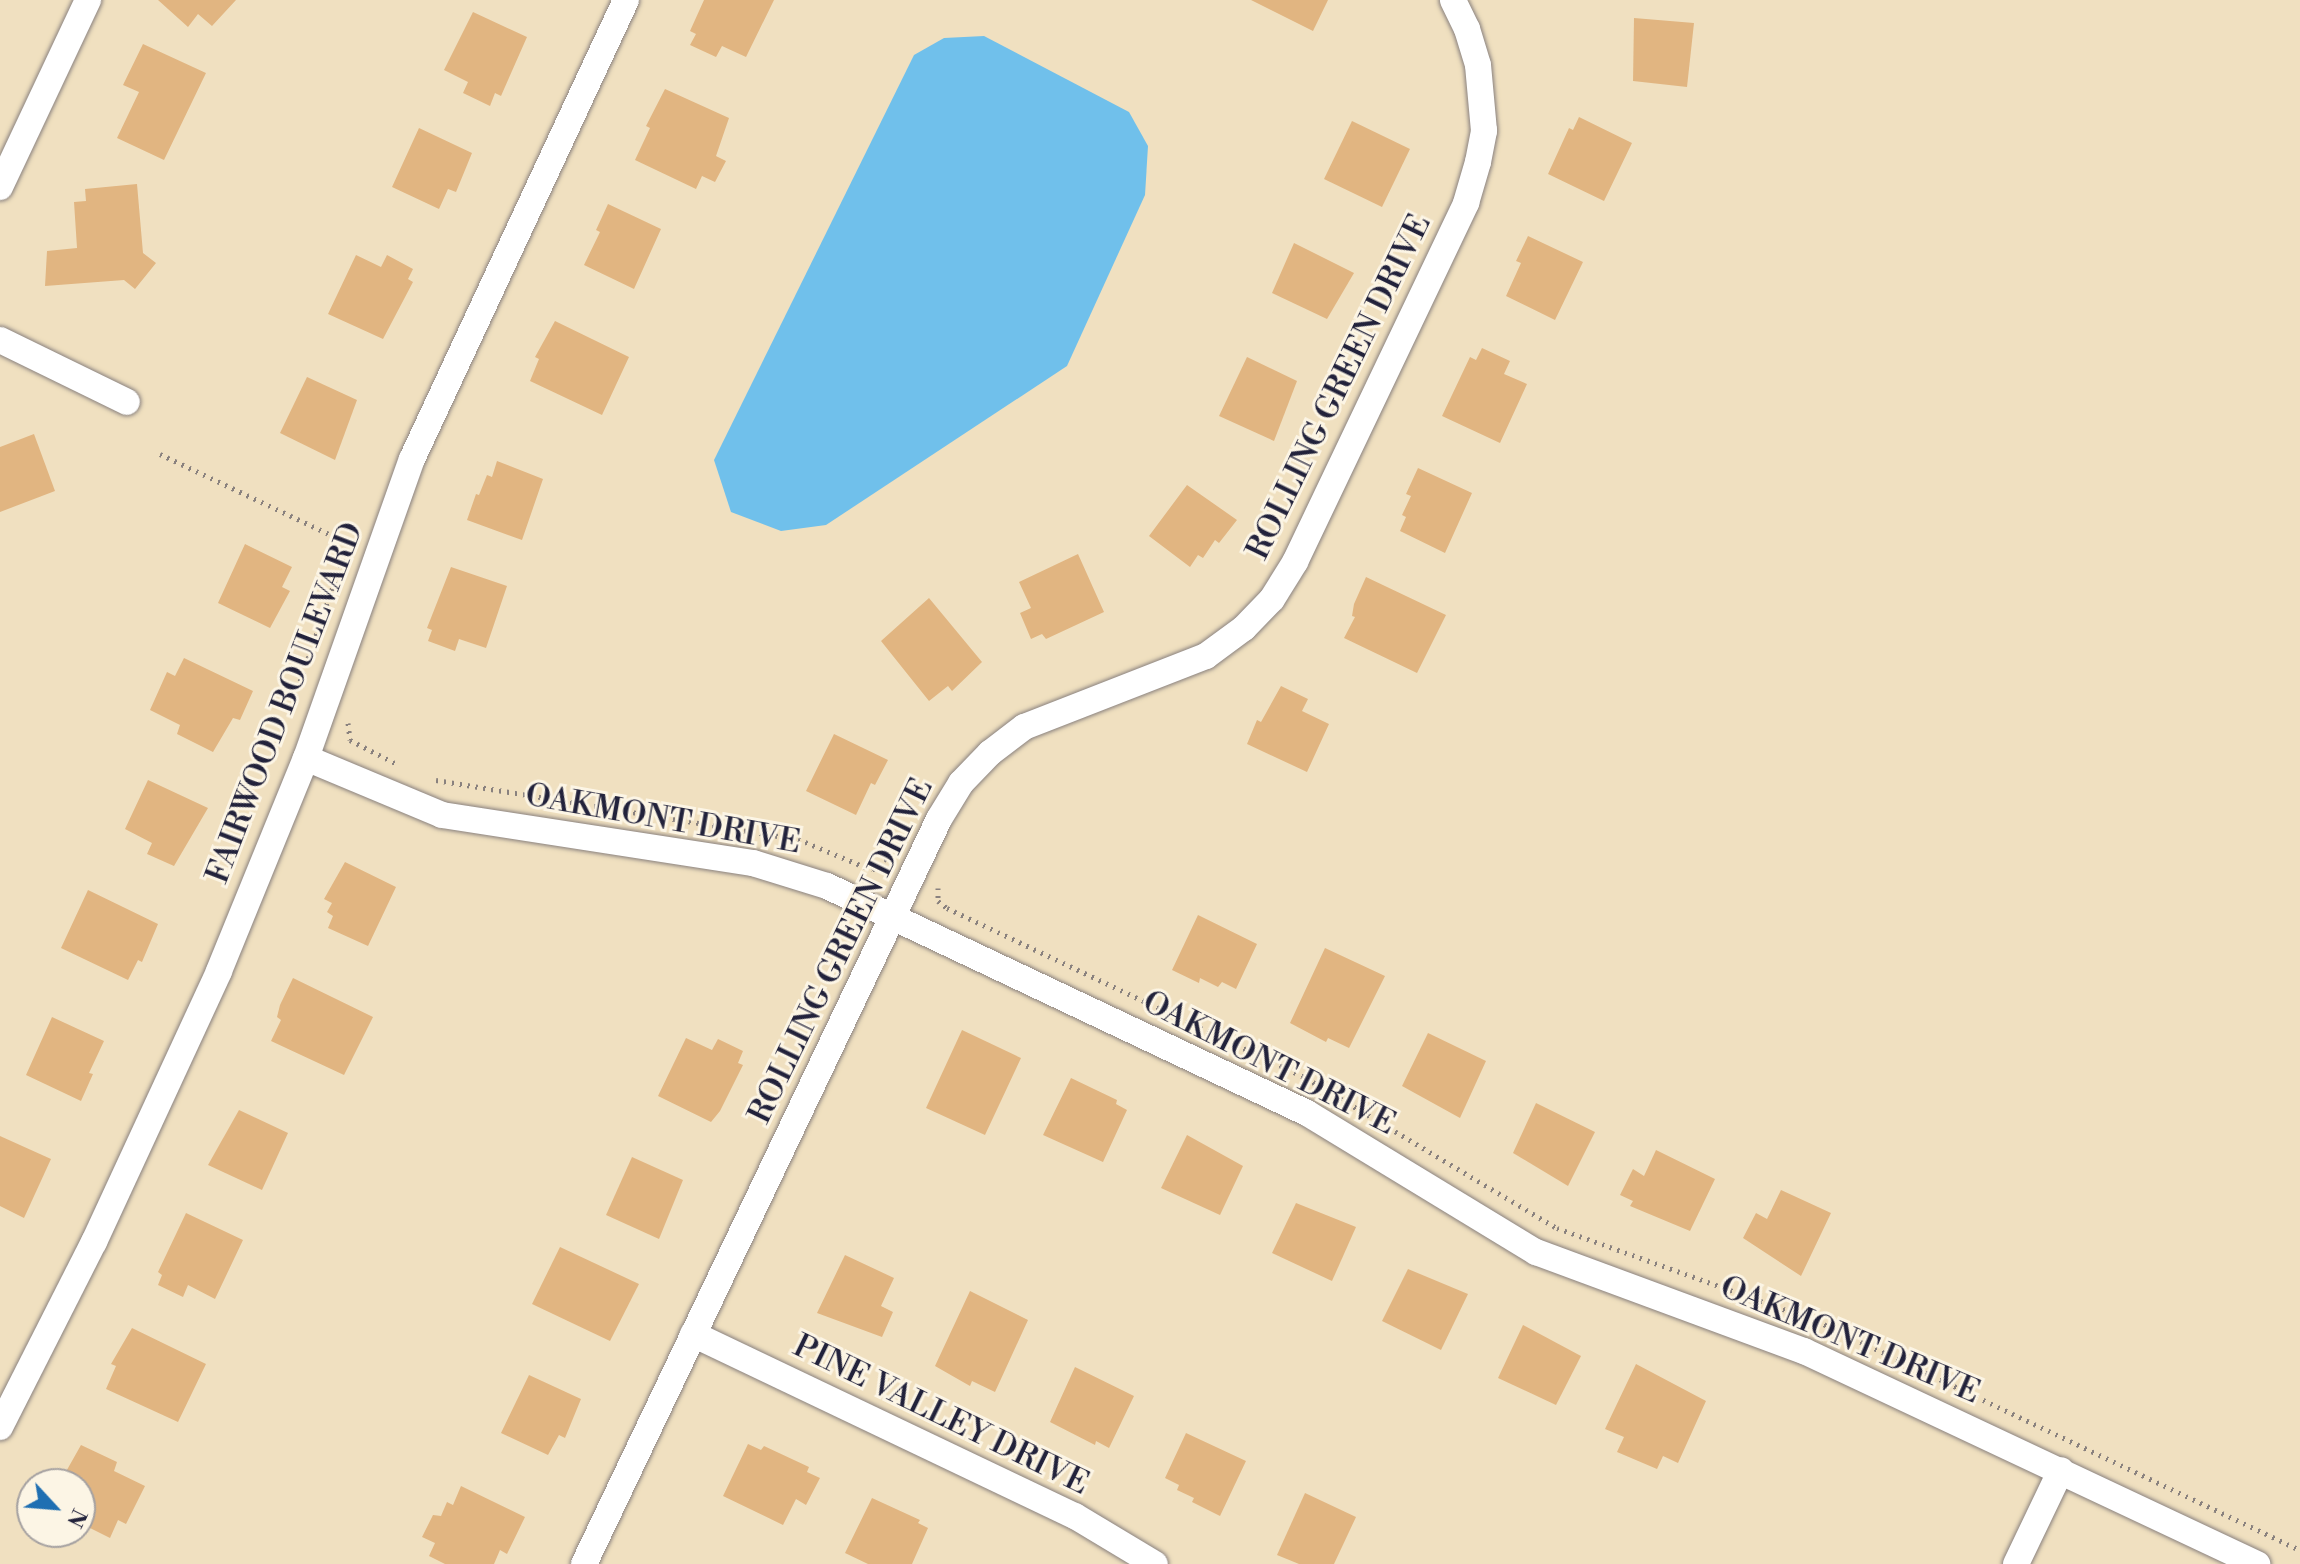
<!DOCTYPE html>
<style>
body{margin:0}
#map{position:relative;width:2300px;height:1564px;overflow:hidden;background:#f0e0c0;font-family:"Libre Bodoni",serif}
div>[style]{position:absolute}
[style*='--x']{left:calc(var(--x)*1px);top:calc(var(--y)*1px);width:calc(var(--w)*1px);rotate:calc(var(--a)*1deg)}
.water>*{inset:0;background:#70c0eb}
.building>*{inset:0;background:#e1b581}
.path>*{height:5px;margin-top:-2.5px;transform-origin:0;background:repeating-linear-gradient(90deg,#89817e 0 2px,transparent 0 8px)}
.roads{filter:drop-shadow(0 0 2px #89817e) drop-shadow(0 0 2px #89817e)}
.minor>*{height:26px;margin:-13px;padding:0 13px;transform-origin:13px;border-radius:13px;background:#fff}
span{translate:-50% -50%;white-space:nowrap;text-align:center;line-height:1.15;-webkit-text-stroke:6px #fcf5e5;paint-order:stroke}
.street-label{font-size:32px;color:#22223b}
.north{position:absolute;left:16px;top:1468px;width:80px;height:80px;box-sizing:border-box;background:#fcf5e5;border:2px solid #a5a1a1;border-radius:50%;rotate:116deg;font-size:22px;font-weight:700;line-height:32px;text-align:center;color:#22223b}
.north::after{content:'';display:block;margin:auto;width:28px;height:36px;background:#1f6fb2;clip-path:polygon(50% 0,100% 100%,50% 72%,0 100%)}
</style>
<div id="map">
<div class="water">
<div style="clip-path:polygon(984px 36px,1129px 112px,1148px 146px,1145px 195px,1067px 366px,826px 525px,781px 531px,731px 512px,714px 460px,914px 55px,944px 38px)"></div>
</div>
<div class="building">
<div style="clip-path:polygon(158px 0,236px 0,212px 26px,198px 14px,188px 27px)"></div>
<div style="clip-path:polygon(704px 0,774px 0,746px 57px,722px 46px,716px 57px,690px 45px,696px 34px,690px 31px)"></div>
<div style="clip-path:polygon(1251px 0,1328px 0,1313px 31px)"></div>
<div style="clip-path:polygon(473px 12px,527px 37px,501px 96px,495px 93px,490px 106px,463px 93px,468px 82px,444px 70px)"></div>
<div style="clip-path:polygon(1634px 18px,1694px 23px,1687px 87px,1633px 81px)"></div>
<div style="clip-path:polygon(143px 44px,206px 73px,164px 160px,117px 138px,139px 92px,123px 85px)"></div>
<div style="clip-path:polygon(665px 89px,729px 118px,716px 156px,726px 161px,715px 182px,702px 176px,696px 189px,635px 160px,650px 128px,646px 126px)"></div>
<div style="clip-path:polygon(1579px 117px,1632px 143px,1604px 201px,1548px 174px,1569px 128px,1573px 130px)"></div>
<div style="clip-path:polygon(1352px 121px,1410px 149px,1382px 207px,1324px 179px)"></div>
<div style="clip-path:polygon(419px 128px,472px 153px,456px 192px,448px 189px,439px 209px,392px 187px)"></div>
<div style="clip-path:polygon(137px 184px,143px 253px,156px 263px,135px 289px,124px 280px,45px 286px,47px 251px,77px 248px,74px 202px,86px 201px,85px 189px)"></div>
<div style="clip-path:polygon(608px 204px,661px 229px,634px 289px,584px 265px,600px 232px,596px 230px)"></div>
<div style="clip-path:polygon(1528px 236px,1583px 262px,1555px 320px,1506px 296px,1521px 263px,1516px 261px)"></div>
<div style="clip-path:polygon(1294px 243px,1354px 273px,1327px 319px,1272px 293px)"></div>
<div style="clip-path:polygon(356px 255px,381px 267px,387px 255px,413px 269px,408px 279px,413px 282px,383px 339px,328px 314px)"></div>
<div style="clip-path:polygon(555px 321px,629px 357px,602px 415px,530px 381px,539px 359px,535px 357px)"></div>
<div style="clip-path:polygon(1482px 348px,1510px 361px,1504px 374px,1527px 384px,1500px 443px,1442px 416px,1470px 357px,1476px 360px)"></div>
<div style="clip-path:polygon(1247px 357px,1297px 381px,1274px 441px,1219px 416px)"></div>
<div style="clip-path:polygon(307px 377px,357px 400px,335px 460px,280px 433px)"></div>
<div style="clip-path:polygon(34px 434px,55px 491px,0 512px,0 447px)"></div>
<div style="clip-path:polygon(497px 461px,543px 479px,522px 540px,467px 520px,476px 494px,479px 495px,487px 475px,492px 477px)"></div>
<div style="clip-path:polygon(1418px 468px,1472px 493px,1445px 553px,1400px 531px,1406px 517px,1402px 515px,1411px 496px,1406px 494px)"></div>
<div style="clip-path:polygon(1187px 485px,1237px 520px,1219px 543px,1215px 540px,1203px 558px,1198px 555px,1190px 567px,1149px 536px)"></div>
<div style="clip-path:polygon(245px 544px,292px 567px,282px 587px,290px 591px,270px 628px,218px 603px)"></div>
<div style="clip-path:polygon(1078px 554px,1104px 612px,1046px 639px,1042px 634px,1031px 639px,1020px 613px,1031px 608px,1019px 582px)"></div>
<div style="clip-path:polygon(451px 567px,507px 586px,486px 648px,459px 639px,455px 651px,428px 641px,432px 630px,427px 628px)"></div>
<div style="clip-path:polygon(1366px 577px,1446px 615px,1417px 673px,1344px 638px,1355px 617px,1352px 616px,1354px 604px)"></div>
<div style="clip-path:polygon(929px 598px,982px 662px,952px 691px,948px 686px,929px 701px,881px 641px)"></div>
<div style="clip-path:polygon(184px 658px,253px 691px,240px 720px,233px 718px,213px 752px,177px 734px,180px 725px,150px 710px,167px 672px,175px 676px)"></div>
<div style="clip-path:polygon(1281px 686px,1308px 699px,1302px 711px,1329px 724px,1307px 772px,1247px 744px,1257px 720px,1261px 722px)"></div>
<div style="clip-path:polygon(834px 734px,888px 760px,875px 785px,871px 783px,856px 815px,806px 791px)"></div>
<div style="clip-path:polygon(148px 780px,208px 808px,174px 866px,147px 854px,152px 843px,125px 829px)"></div>
<div style="clip-path:polygon(345px 862px,396px 887px,368px 946px,328px 928px,333px 916px,327px 912px,332px 903px,324px 899px)"></div>
<div style="clip-path:polygon(88px 890px,158px 924px,142px 962px,138px 960px,128px 980px,61px 948px)"></div>
<div style="clip-path:polygon(1198px 915px,1257px 944px,1236px 989px,1222px 982px,1218px 987px,1200px 978px,1199px 983px,1172px 970px)"></div>
<div style="clip-path:polygon(1325px 948px,1385px 976px,1349px 1048px,1328px 1038px,1326px 1042px,1290px 1023px)"></div>
<div style="clip-path:polygon(293px 978px,373px 1017px,344px 1075px,271px 1041px,281px 1020px,277px 1017px,280px 1005px)"></div>
<div style="clip-path:polygon(52px 1017px,104px 1041px,89px 1073px,93px 1074px,81px 1101px,26px 1075px)"></div>
<div style="clip-path:polygon(962px 1030px,1021px 1058px,985px 1135px,926px 1108px)"></div>
<div style="clip-path:polygon(1428px 1033px,1486px 1061px,1460px 1118px,1402px 1086px)"></div>
<div style="clip-path:polygon(686px 1038px,712px 1050px,718px 1039px,743px 1051px,738px 1063px,743px 1065px,720px 1111px,711px 1122px,658px 1096px)"></div>
<div style="clip-path:polygon(1071px 1078px,1117px 1100px,1116px 1104px,1127px 1110px,1103px 1162px,1043px 1135px)"></div>
<div style="clip-path:polygon(1536px 1103px,1595px 1132px,1568px 1186px,1513px 1153px)"></div>
<div style="clip-path:polygon(239px 1110px,288px 1133px,262px 1190px,208px 1165px)"></div>
<div style="clip-path:polygon(1187px 1135px,1243px 1166px,1220px 1215px,1161px 1188px)"></div>
<div style="clip-path:polygon(0 1136px,51px 1159px,24px 1218px,0 1206px)"></div>
<div style="clip-path:polygon(1656px 1150px,1715px 1179px,1690px 1231px,1630px 1206px,1633px 1201px,1620px 1195px,1633px 1169px,1644px 1176px)"></div>
<div style="clip-path:polygon(632px 1157px,683px 1180px,659px 1239px,606px 1215px)"></div>
<div style="clip-path:polygon(1781px 1190px,1831px 1213px,1801px 1276px,1743px 1238px,1756px 1213px,1767px 1219px)"></div>
<div style="clip-path:polygon(1296px 1203px,1356px 1227px,1332px 1281px,1272px 1253px)"></div>
<div style="clip-path:polygon(186px 1213px,243px 1240px,215px 1299px,188px 1285px,183px 1297px,158px 1285px,162px 1275px,158px 1272px)"></div>
<div style="clip-path:polygon(560px 1247px,639px 1284px,610px 1341px,532px 1304px)"></div>
<div style="clip-path:polygon(845px 1255px,894px 1278px,881px 1306px,893px 1312px,882px 1337px,817px 1313px)"></div>
<div style="clip-path:polygon(1408px 1269px,1468px 1294px,1441px 1350px,1382px 1321px)"></div>
<div style="clip-path:polygon(970px 1291px,1028px 1320px,995px 1392px,972px 1381px,970px 1386px,935px 1366px)"></div>
<div style="clip-path:polygon(1523px 1325px,1581px 1356px,1556px 1405px,1498px 1378px)"></div>
<div style="clip-path:polygon(132px 1328px,206px 1364px,178px 1422px,106px 1389px,116px 1366px,111px 1364px)"></div>
<div style="clip-path:polygon(1636px 1364px,1706px 1401px,1678px 1463px,1663px 1456px,1657px 1469px,1617px 1452px,1624px 1437px,1605px 1429px)"></div>
<div style="clip-path:polygon(1075px 1367px,1134px 1396px,1109px 1448px,1096px 1441px,1095px 1445px,1050px 1422px)"></div>
<div style="clip-path:polygon(529px 1375px,581px 1399px,565px 1438px,559px 1435px,548px 1455px,501px 1433px)"></div>
<div style="clip-path:polygon(1186px 1433px,1246px 1461px,1220px 1516px,1192px 1502px,1194px 1498px,1177px 1490px,1179px 1485px,1165px 1478px)"></div>
<div style="clip-path:polygon(748px 1444px,761px 1450px,764px 1446px,809px 1467px,807px 1472px,820px 1478px,806px 1505px,796px 1499px,783px 1525px,723px 1496px)"></div>
<div style="clip-path:polygon(81px 1445px,117px 1462px,114px 1471px,145px 1486px,126px 1524px,118px 1520px,110px 1538px,80px 1523px,80px 1484px,59px 1484px)"></div>
<div style="clip-path:polygon(461px 1486px,525px 1517px,507px 1554px,500px 1550px,494px 1564px,445px 1564px,429px 1556px,435px 1543px,422px 1537px,433px 1515px,441px 1516px,447px 1502px,453px 1505px)"></div>
<div style="clip-path:polygon(1305px 1493px,1356px 1517px,1334px 1564px,1299px 1564px,1277px 1555px)"></div>
<div style="clip-path:polygon(872px 1498px,920px 1520px,918px 1523px,928px 1528px,912px 1564px,868px 1564px,845px 1553px)"></div>
</div>
<div class="path">
<div style="--x:160;--y:454;--w:208;--a:25.3"></div>
<div style="--x:348;--y:543;--w:168;--a:109.1"></div>
<div style="--x:293;--y:702;--w:6;--a:18"></div>
<div style="--x:348;--y:723;--w:17;--a:83"></div>
<div style="--x:350;--y:740;--w:53;--a:27.1"></div>
<div style="--x:436;--y:780;--w:367;--a:9.3"></div>
<div style="--x:798;--y:839;--w:80;--a:22.7"></div>
<div style="--x:872;--y:870;--w:17;--a:-40"></div>
<div style="--x:885;--y:859;--w:5;--a:22"></div>
<div style="--x:938;--y:888;--w:13;--a:90"></div>
<div style="--x:938;--y:901;--w:11;--a:38"></div>
<div style="--x:947;--y:908;--w:397;--a:25.3"></div>
<div style="--x:1306;--y:1078;--w:292;--a:30.9"></div>
<div style="--x:1557;--y:1228;--w:276;--a:19.7"></div>
<div style="--x:1817;--y:1321;--w:535;--a:25.37"></div>
</div>
<div class="roads">
<div class="minor">
<div style="--x:0;--y:187;--w:207;--a:-64.8"></div>
<div style="--x:0;--y:340;--w:141;--a:26"></div>
<div style="--x:306;--y:758;--w:147;--a:22.7"></div>
<div style="--x:442;--y:815;--w:315;--a:8.8"></div>
<div style="--x:753;--y:863;--w:77;--a:17.3"></div>
<div style="--x:827;--y:886;--w:531;--a:25.31"></div>
<div style="--x:1307;--y:1113;--w:268;--a:31.3"></div>
<div style="--x:1536;--y:1252;--w:286;--a:20.3"></div>
<div style="--x:1804;--y:1351;--w:501;--a:25.18"></div>
<div style="--x:693;--y:1334;--w:423;--a:25.5"></div>
<div style="--x:1075;--y:1516;--w:93;--a:31"></div>
<div style="--x:0;--y:1427;--w:208;--a:-63.1"></div>
<div style="--x:94;--y:1242;--w:298;--a:-65.2"></div>
<div style="--x:219;--y:971;--w:230;--a:-67.8"></div>
<div style="--x:306;--y:758;--w:317;--a:-70.5"></div>
<div style="--x:412;--y:459;--w:506;--a:-65"></div>
<div style="--x:584;--y:1564;--w:825;--a:-64.52"></div>
<div style="--x:939;--y:819;--w:42;--a:-58.6"></div>
<div style="--x:961;--y:783;--w:42;--a:-46"></div>
<div style="--x:990;--y:753;--w:43;--a:-37.4"></div>
<div style="--x:1024;--y:727;--w:195;--a:-21.3"></div>
<div style="--x:1206;--y:656;--w:47;--a:-36.4"></div>
<div style="--x:1244;--y:628;--w:40;--a:-46"></div>
<div style="--x:1272;--y:599;--w:44;--a:-58.1"></div>
<div style="--x:1295;--y:562;--w:398;--a:-64.5"></div>
<div style="--x:1466;--y:203;--w:43;--a:-73.7"></div>
<div style="--x:1478;--y:162;--w:32;--a:-79"></div>
<div style="--x:1484;--y:131;--w:66;--a:-95.2"></div>
<div style="--x:1478;--y:65;--w:38;--a:-107"></div>
<div style="--x:1467;--y:29;--w:32;--a:-116"></div>
<div style="--x:2016;--y:1564;--w:104;--a:-64.4"></div>
</div>
</div>
<div class="street-label">
<span style="left:1339px;top:387px;rotate:-64deg">ROLLING GREEN DRIVE</span>
<span style="left:285px;top:703px;rotate:-69deg">FAIRWOOD BOULEVARD</span>
<span style="left:663px;top:819px;rotate:10deg">OAKMONT DRIVE</span>
<span style="left:841px;top:951px;rotate:-64deg">ROLLING GREEN DRIVE</span>
<span style="left:1269px;top:1063px;rotate:27deg">OAKMONT DRIVE</span>
<span style="left:1850px;top:1340px;rotate:23deg">OAKMONT DRIVE</span>
<span style="left:941px;top:1415px;rotate:26deg">PINE VALLEY DRIVE</span>
</div>
<div class="north">N</div>
</div>
